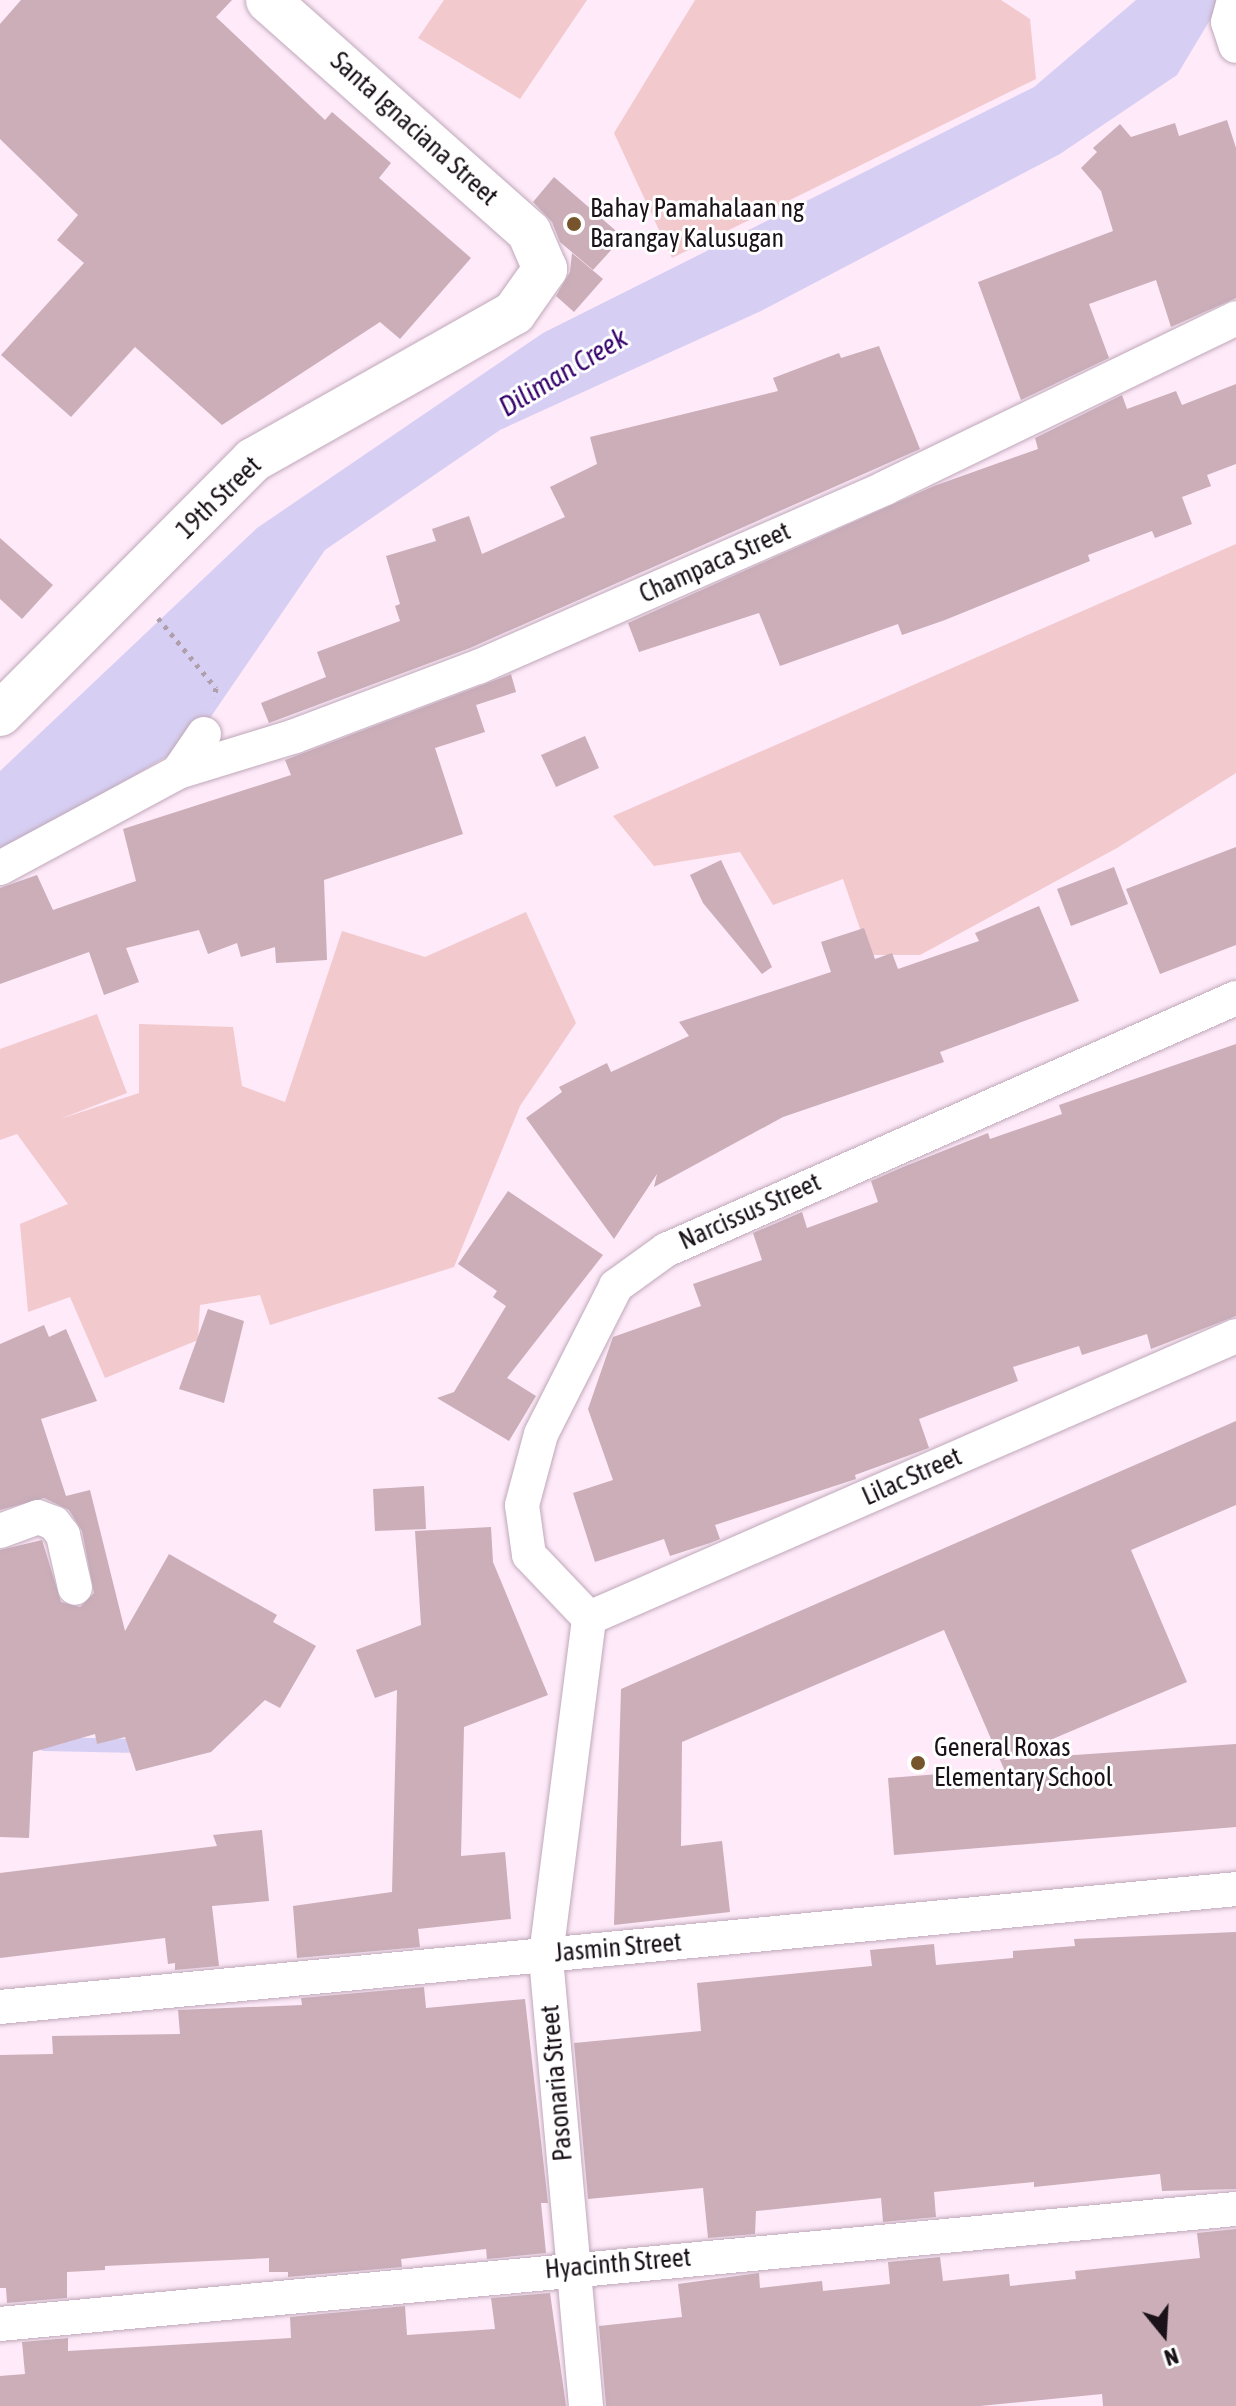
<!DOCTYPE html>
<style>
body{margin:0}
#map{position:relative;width:1236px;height:2406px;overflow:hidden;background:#feeaf9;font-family:"Asap Condensed",sans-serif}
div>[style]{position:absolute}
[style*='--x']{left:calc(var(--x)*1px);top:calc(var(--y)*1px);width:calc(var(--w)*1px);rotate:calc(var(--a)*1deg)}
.green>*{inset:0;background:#f2c9cc}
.water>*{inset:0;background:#d7cff3}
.stream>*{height:14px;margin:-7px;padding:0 7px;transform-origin:7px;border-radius:7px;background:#d7cff3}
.building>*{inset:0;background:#cbaeb8}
.path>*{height:5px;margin-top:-2.5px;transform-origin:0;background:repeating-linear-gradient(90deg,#af9fab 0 4px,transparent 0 10px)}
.roads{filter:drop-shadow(0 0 2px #bfa8b9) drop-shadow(0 0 2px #bfa8b9)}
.street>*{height:34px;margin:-17px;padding:0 17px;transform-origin:17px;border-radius:17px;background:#fff}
.secondary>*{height:44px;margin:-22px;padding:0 22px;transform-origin:22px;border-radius:22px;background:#fff}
.dots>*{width:22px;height:22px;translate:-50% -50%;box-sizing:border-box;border:4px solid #fff;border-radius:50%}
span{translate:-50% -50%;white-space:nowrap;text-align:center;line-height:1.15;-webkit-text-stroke:6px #fff;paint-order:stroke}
.street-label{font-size:26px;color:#1a1218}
.poi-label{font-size:26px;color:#1a1218}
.left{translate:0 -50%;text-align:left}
.water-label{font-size:28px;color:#35036c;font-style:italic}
.north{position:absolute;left:1124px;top:2294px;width:80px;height:80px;-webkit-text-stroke:6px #fff;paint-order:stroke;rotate:162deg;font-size:22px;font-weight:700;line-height:32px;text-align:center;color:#1a1218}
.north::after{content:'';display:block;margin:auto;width:28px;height:36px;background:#1a1218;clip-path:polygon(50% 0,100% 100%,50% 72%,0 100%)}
</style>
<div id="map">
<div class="green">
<div style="clip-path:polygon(444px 0,587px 0,520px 99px,418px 38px)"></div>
<div style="clip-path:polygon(695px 0,1001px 0,1030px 19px,1036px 79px,672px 258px,614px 133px)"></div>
<div style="clip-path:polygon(1236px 544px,1236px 773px,1117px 848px,920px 955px,869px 955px,843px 879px,773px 905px,740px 852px,654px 866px,613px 816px)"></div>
<div style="clip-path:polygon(526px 912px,576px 1023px,520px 1106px,454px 1267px,270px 1325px,260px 1295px,200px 1305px,198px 1340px,105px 1378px,70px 1297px,28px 1312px,20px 1224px,68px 1204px,17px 1134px,0 1140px,0 1049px,97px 1014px,127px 1093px,60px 1119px,139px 1093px,139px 1024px,233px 1027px,242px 1086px,285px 1102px,342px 931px,425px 957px)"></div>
</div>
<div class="water">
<div style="clip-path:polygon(1136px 0,1222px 0,1177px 75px,1060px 154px,761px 311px,500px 430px,325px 550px,195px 740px,0 854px,0 771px,257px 528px,543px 333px,1034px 87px)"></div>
</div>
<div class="stream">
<div style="--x:44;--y:1744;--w:95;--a:1.2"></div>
</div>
<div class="building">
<div style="clip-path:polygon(21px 0,232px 0,216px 17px,325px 120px,332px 112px,391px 163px,379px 178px,471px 258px,400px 339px,380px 322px,222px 425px,135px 347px,71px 417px,1px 355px,84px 263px,57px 240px,78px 215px,0 139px,0 24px)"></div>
<div style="clip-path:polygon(1227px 120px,1236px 148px,1236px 298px,1171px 327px,1156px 280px,1089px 304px,1109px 358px,1021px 400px,978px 282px,1113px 231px,1101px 191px,1081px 168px,1097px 152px,1093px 148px,1120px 124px,1131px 137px,1175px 123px,1179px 136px)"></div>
<div style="clip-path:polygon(554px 177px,623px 237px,593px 270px,560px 242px,552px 222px,533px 202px)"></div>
<div style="clip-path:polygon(572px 253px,603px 279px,574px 312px,556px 296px,570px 272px)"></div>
<div style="clip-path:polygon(879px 346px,920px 449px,470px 648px,269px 723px,261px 703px,326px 677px,317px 652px,400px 621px,395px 606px,400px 604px,386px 556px,436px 541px,432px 529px,469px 516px,482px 554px,565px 517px,550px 487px,597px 464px,590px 437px,778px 391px,773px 378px,839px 353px,841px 358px)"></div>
<div style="clip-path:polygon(1236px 384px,1236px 464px,1207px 475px,1211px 486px,1182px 497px,1192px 524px,1155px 538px,1152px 531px,1088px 555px,1090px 561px,945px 620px,902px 635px,898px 624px,780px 666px,759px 613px,639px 652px,628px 623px,934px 486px,1038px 449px,1035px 438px,1122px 395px,1127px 409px,1176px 391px,1182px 405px)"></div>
<div style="clip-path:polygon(0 538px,53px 585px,22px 619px,0 599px)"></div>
<div style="clip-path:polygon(511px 674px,516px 692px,476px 705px,485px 732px,435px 748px,463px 834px,324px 880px,327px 960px,276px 963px,275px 947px,241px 957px,237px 943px,208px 954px,199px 930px,126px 948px,139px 982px,104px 995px,89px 952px,0 984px,0 888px,37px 875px,53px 910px,136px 881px,123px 829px,291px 775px,285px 760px)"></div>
<div style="clip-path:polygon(585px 736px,599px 768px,556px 787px,541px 755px)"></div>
<div style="clip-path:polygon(1236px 847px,1236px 945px,1160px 974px,1126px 889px)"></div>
<div style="clip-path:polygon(721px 860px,772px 967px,762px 974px,703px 903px,690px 875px)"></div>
<div style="clip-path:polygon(1114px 867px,1128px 904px,1071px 926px,1057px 889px)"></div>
<div style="clip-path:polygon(1039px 906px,1079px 1001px,940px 1052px,944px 1062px,783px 1117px,654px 1187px,657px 1174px,614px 1239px,526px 1118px,562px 1092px,559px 1087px,607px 1063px,611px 1072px,689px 1036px,679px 1022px,831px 972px,821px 942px,864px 928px,875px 959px,892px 953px,898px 969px,979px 941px,975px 933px)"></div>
<div style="clip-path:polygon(1236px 1044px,1236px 1316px,1151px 1349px,1147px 1334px,1082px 1355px,1079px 1346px,1013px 1367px,1018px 1381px,919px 1419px,929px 1448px,855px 1475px,856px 1479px,715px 1525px,720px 1539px,710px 1543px,670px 1556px,664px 1539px,595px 1562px,573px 1493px,613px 1480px,588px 1409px,613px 1337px,701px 1306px,693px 1284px,762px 1260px,753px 1233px,802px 1212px,807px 1228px,878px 1202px,871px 1181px,903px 1167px,988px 1133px,990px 1139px,1062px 1114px,1059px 1105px)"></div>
<div style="clip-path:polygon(508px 1191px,603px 1255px,507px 1378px,536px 1396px,509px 1441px,437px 1398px,454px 1392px,506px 1306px,493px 1297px,497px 1291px,458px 1264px)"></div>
<div style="clip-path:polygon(208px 1309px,244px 1321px,224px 1403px,179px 1389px)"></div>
<div style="clip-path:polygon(44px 1325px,49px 1337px,66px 1329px,97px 1401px,41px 1419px,66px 1496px,90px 1490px,125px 1631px,169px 1554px,277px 1615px,273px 1622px,316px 1646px,280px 1708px,265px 1700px,211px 1752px,136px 1771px,125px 1737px,97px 1744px,95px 1734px,33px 1752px,29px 1838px,0 1837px,0 1550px,42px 1540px,61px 1602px,80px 1607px,94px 1593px,82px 1531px,69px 1510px,44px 1498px,0 1510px,0 1344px)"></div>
<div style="clip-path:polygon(1236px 1421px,1236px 1505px,1131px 1550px,1187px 1682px,1003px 1760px,1236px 1744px,1236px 1827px,894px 1855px,888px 1778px,1004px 1769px,944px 1630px,682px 1742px,681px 1846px,722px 1841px,730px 1912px,614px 1925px,621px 1689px)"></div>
<div style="clip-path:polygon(424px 1486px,426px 1529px,375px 1531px,373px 1489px)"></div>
<div style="clip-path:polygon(491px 1527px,493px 1562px,548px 1695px,464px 1727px,461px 1856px,505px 1852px,511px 1919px,418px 1929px,420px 1947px,297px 1958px,293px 1906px,392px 1892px,397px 1690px,375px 1698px,356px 1650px,421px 1625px,415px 1531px)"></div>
<div style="clip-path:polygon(262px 1830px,269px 1901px,212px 1906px,219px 1966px,175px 1970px,175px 1963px,168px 1964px,165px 1938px,0 1958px,0 1873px,217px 1846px,213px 1835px)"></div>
<div style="clip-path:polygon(1236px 1932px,1236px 2189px,1162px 2191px,1160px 2174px,1034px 2187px,1034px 2182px,934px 2192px,936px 2217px,883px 2222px,881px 2198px,756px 2211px,755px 2234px,708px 2238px,703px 2188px,588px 2199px,574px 2043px,701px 2031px,697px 1983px,872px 1966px,870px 1950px,934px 1944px,936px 1965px,1013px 1958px,1013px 1951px,1075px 1946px,1074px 1939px)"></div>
<div style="clip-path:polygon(424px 1987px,426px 2008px,525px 1999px,548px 2203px,541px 2203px,546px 2253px,487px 2259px,486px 2249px,401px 2259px,402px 2267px,288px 2277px,288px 2272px,269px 2272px,269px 2258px,105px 2266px,105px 2270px,67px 2272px,67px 2298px,7px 2303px,6px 2288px,0 2288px,0 2055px,53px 2054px,52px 2036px,180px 2034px,178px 2010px,302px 2005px,301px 1998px)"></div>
<div style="clip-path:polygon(1236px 2229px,1236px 2406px,1103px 2406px,1102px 2394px,980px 2406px,606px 2406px,599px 2326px,682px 2317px,678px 2284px,759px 2273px,760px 2288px,822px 2281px,823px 2291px,890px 2284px,888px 2262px,940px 2257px,943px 2281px,1009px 2274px,1010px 2286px,1076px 2279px,1075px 2271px,1200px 2258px,1197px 2233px)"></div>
<div style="clip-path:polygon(550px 2293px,566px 2406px,0 2406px,0 2376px,25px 2374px,22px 2342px,68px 2338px,68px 2351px,291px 2338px,290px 2317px,405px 2306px,407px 2335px,495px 2329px,491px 2298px)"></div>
</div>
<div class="path">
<div style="--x:158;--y:618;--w:91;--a:50.4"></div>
<div style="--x:216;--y:688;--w:10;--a:101"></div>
</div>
<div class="roads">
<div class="street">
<div style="--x:1234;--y:0;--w:23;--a:105"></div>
<div style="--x:1228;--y:22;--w:25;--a:72"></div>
<div style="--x:178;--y:772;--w:122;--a:-17.1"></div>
<div style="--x:295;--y:736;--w:196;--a:-20.7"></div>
<div style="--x:478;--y:667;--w:445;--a:-23.7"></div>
<div style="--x:885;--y:488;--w:390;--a:-25.8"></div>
<div style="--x:0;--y:868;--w:202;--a:-28.3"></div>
<div style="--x:178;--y:772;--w:46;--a:-55.6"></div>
<div style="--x:0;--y:1531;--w:40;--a:-20.2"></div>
<div style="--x:38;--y:1517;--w:17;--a:21"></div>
<div style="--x:54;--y:1523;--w:15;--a:53"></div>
<div style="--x:63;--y:1535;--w:54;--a:77.2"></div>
<div style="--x:589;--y:1618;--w:87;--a:-133.6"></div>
<div style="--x:529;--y:1555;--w:50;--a:-98"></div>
<div style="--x:522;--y:1505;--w:73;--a:-75"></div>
<div style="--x:541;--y:1434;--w:166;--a:-63.1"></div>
<div style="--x:616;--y:1286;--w:62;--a:-35.8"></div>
<div style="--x:666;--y:1250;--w:623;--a:-23.85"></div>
<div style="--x:589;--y:1618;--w:706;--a:-23.55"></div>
<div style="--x:0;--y:2007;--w:1242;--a:-5.45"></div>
<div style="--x:0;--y:2324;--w:1241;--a:-5.32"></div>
<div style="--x:586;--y:2406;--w:453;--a:-95.1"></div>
<div style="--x:546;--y:1955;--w:340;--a:-82.7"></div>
</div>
<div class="secondary">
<div style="--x:0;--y:714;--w:359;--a:-45.1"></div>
<div style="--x:253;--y:460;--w:300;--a:-29.4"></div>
<div style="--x:514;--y:313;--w:54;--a:-54.8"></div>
<div style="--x:545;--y:269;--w:40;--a:-113.4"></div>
<div style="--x:529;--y:232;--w:349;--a:-138.4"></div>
</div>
</div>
<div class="dots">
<div style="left:574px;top:224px;background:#76552c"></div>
<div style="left:918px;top:1763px;background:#76552c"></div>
</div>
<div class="street-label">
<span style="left:414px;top:129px;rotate:42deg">Santa Ignaciana Street</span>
<span style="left:219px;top:498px;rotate:-44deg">19th Street</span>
<span style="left:715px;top:563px;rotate:-24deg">Champaca Street</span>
<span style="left:750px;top:1212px;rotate:-24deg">Narcissus Street</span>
<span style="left:912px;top:1477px;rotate:-24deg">Lilac Street</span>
<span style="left:618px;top:1948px;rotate:-5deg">Jasmin Street</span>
<span style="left:557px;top:2083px;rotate:-95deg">Pasonaria Street</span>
<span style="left:618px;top:2264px;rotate:-5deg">Hyacinth Street</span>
</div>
<div class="poi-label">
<span class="left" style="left:590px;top:224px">Bahay Pamahalaan ng<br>Barangay Kalusugan</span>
<span class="left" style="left:934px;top:1763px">General Roxas<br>Elementary School</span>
</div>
<div class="water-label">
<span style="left:563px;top:372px;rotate:-31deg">Diliman Creek</span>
</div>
<div class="north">N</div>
</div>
